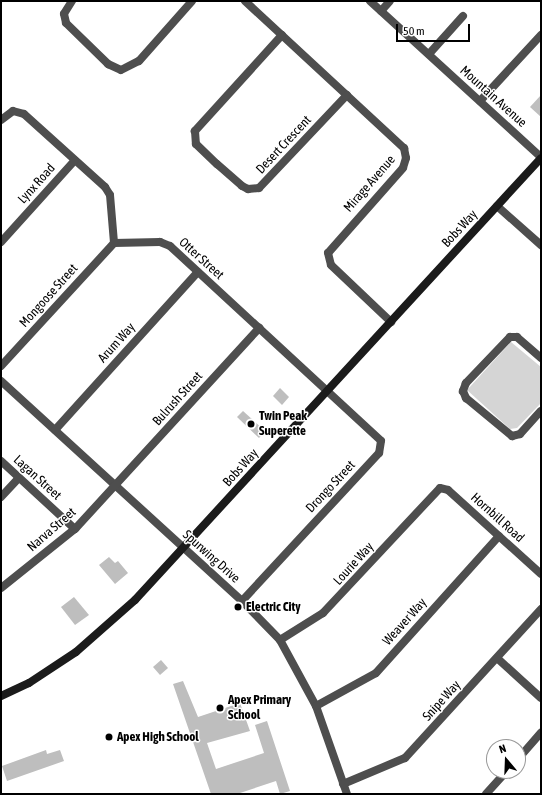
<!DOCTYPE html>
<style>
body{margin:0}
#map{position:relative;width:542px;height:795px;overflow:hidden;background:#fff;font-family:"Asap Condensed",sans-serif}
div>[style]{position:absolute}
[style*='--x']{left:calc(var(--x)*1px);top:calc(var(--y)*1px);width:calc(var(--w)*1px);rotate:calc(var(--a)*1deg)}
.green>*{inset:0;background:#d5d5d5}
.building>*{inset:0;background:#bebebe}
.street>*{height:8px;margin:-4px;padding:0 4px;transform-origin:4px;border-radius:4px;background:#4e4e4e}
.secondary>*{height:8px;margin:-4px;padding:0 4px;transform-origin:4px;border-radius:4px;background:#1b1b1b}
.dots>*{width:11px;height:11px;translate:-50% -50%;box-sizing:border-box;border:2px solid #fff;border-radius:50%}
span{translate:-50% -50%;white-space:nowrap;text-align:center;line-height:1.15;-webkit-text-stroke:3px #fff;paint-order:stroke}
.street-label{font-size:13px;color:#000}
.poi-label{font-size:13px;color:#000;font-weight:700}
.left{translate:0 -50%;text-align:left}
.frame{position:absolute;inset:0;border:2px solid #000;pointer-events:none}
.north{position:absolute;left:486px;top:739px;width:40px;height:40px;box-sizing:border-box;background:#fff;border:1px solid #999;border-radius:50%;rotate:341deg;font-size:11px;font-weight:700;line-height:16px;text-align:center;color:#000}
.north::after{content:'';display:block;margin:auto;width:14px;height:18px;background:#000;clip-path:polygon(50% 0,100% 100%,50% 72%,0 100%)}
.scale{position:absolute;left:396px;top:24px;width:74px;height:18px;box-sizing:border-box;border:2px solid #000;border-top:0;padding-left:5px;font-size:12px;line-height:14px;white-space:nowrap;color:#000;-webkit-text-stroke:3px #fff;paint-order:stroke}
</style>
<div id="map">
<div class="green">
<div style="clip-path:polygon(511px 342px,541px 367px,541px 403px,517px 428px,510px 429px,467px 390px)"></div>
</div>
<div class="building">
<div style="clip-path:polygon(541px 95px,541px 117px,530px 107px)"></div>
<div style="clip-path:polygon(280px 388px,289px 397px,282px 405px,273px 396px)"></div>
<div style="clip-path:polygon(243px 411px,265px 431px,259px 438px,237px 417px)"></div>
<div style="clip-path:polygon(109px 557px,115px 563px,118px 561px,128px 573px,115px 584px,99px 565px)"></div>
<div style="clip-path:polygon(74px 597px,89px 615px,75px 625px,61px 607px)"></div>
<div style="clip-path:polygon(161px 660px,168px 668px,160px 675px,153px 667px)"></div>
<div style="clip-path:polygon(183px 681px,198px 717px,240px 703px,250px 731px,207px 743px,216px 769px,264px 753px,255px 725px,267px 721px,290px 791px,280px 794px,276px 781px,237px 794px,211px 794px,173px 684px)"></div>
<div style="clip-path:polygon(46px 750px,47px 754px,60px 750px,64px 761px,7px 781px,2px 766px)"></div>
</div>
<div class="street">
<div style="--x:72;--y:1;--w:15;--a:122"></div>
<div style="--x:64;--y:14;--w:9;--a:77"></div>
<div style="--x:66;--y:23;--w:59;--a:44.3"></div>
<div style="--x:108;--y:64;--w:14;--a:25"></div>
<div style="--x:121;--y:70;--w:20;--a:-27"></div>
<div style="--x:139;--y:61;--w:80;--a:-48.5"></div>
<div style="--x:245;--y:1;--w:217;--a:42.8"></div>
<div style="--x:404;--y:148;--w:10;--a:79"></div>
<div style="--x:406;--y:158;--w:10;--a:107"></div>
<div style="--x:403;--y:168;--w:113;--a:131.4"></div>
<div style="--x:328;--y:253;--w:12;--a:76"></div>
<div style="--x:331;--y:265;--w:83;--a:43.5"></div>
<div style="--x:370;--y:1;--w:231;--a:42.4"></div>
<div style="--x:381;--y:11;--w:13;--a:-48"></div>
<div style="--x:282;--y:35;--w:130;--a:132.2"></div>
<div style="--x:195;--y:131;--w:13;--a:86"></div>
<div style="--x:196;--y:144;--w:29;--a:44"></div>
<div style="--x:217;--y:164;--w:33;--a:41"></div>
<div style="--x:242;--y:186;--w:7;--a:27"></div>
<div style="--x:248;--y:189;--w:11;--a:-5"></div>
<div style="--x:259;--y:188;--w:128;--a:-46.6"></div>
<div style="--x:429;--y:54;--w:51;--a:-48.2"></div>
<div style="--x:480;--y:101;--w:90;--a:-47.3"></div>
<div style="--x:1;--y:120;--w:15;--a:-37"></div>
<div style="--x:13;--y:111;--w:11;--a:15"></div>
<div style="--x:24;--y:114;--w:109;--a:42"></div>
<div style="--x:105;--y:187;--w:9;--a:58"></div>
<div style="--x:110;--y:195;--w:48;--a:85.2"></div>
<div style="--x:497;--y:206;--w:59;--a:41.6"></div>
<div style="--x:1;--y:242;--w:110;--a:-47.9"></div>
<div style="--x:114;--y:243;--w:46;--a:-1.2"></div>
<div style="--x:160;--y:242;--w:11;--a:22"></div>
<div style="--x:170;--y:246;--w:287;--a:42.7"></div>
<div style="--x:381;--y:441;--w:12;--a:99"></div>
<div style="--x:379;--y:453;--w:202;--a:132.8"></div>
<div style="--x:541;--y:358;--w:32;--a:-139"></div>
<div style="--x:517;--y:337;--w:7;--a:180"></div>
<div style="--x:510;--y:337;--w:64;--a:133.7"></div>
<div style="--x:466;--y:383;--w:9;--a:111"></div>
<div style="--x:463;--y:391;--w:8;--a:67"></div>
<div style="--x:466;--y:398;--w:60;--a:39.6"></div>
<div style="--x:512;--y:436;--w:8;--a:-14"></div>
<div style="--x:520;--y:434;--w:31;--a:-48"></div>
<div style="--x:1;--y:366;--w:167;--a:-47.4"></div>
<div style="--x:1;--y:381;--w:326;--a:42.4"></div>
<div style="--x:242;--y:601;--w:54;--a:45.7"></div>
<div style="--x:280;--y:640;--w:75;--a:61.4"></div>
<div style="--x:316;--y:706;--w:93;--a:70.6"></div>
<div style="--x:55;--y:430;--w:213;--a:-47.9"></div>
<div style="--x:1;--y:461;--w:100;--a:42.6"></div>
<div style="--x:1;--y:497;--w:26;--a:-47"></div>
<div style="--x:1;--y:588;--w:95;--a:-38.6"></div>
<div style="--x:75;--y:529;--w:273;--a:-47.5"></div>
<div style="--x:280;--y:640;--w:51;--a:-32.1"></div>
<div style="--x:323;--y:613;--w:171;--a:-46.9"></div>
<div style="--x:440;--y:488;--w:8;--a:14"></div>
<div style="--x:448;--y:490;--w:125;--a:42.1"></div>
<div style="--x:497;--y:658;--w:59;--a:42.3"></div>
<div style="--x:316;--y:706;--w:68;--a:-28.8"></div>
<div style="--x:376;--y:673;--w:184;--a:-48.1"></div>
<div style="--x:518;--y:759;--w:35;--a:-49"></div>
<div style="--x:343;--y:784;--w:67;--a:-22.8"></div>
<div style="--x:405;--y:758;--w:202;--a:-47.6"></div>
<div style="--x:486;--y:794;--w:31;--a:-48"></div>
</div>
<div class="secondary">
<div style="--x:1;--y:696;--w:31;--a:-25"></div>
<div style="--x:29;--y:683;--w:56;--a:-33.4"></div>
<div style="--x:76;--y:652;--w:79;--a:-41.4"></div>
<div style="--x:135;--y:600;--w:600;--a:-47.43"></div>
</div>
<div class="dots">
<div style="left:251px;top:424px;background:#000"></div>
<div style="left:238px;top:607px;background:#000"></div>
<div style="left:220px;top:708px;background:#000"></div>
<div style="left:109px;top:737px;background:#000"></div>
</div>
<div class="street-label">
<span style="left:493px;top:97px;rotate:42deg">Mountain Avenue</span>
<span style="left:284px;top:145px;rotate:-47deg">Desert Crescent</span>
<span style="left:37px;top:184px;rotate:-48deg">Lynx Road</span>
<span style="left:370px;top:184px;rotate:-49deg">Mirage Avenue</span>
<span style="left:460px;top:229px;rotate:-47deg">Bobs Way</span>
<span style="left:201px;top:259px;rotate:42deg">Otter Street</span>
<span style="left:49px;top:296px;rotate:-48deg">Mongoose Street</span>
<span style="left:117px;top:343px;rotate:-48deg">Arum Way</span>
<span style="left:178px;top:399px;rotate:-48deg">Bulrush Street</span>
<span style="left:241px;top:468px;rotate:-48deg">Bobs Way</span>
<span style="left:37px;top:478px;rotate:42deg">Lagan Street</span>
<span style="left:331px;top:487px;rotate:-47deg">Drongo Street</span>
<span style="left:497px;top:518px;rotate:42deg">Hornbill Road</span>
<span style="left:52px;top:530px;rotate:-41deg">Narva Street</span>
<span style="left:211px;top:557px;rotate:42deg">Spurwing Drive</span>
<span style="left:354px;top:564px;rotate:-48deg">Lourie Way</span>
<span style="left:405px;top:622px;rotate:-48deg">Weaver Way</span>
<span style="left:442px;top:701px;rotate:-48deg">Snipe Way</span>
</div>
<div class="poi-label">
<span class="left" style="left:259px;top:424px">Twin Peak<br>Superette</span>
<span class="left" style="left:246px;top:607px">Electric City</span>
<span class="left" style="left:228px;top:708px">Apex Primary<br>School</span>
<span class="left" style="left:117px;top:737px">Apex High School</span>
</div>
<div class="frame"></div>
<div class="north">N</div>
<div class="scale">50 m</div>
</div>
